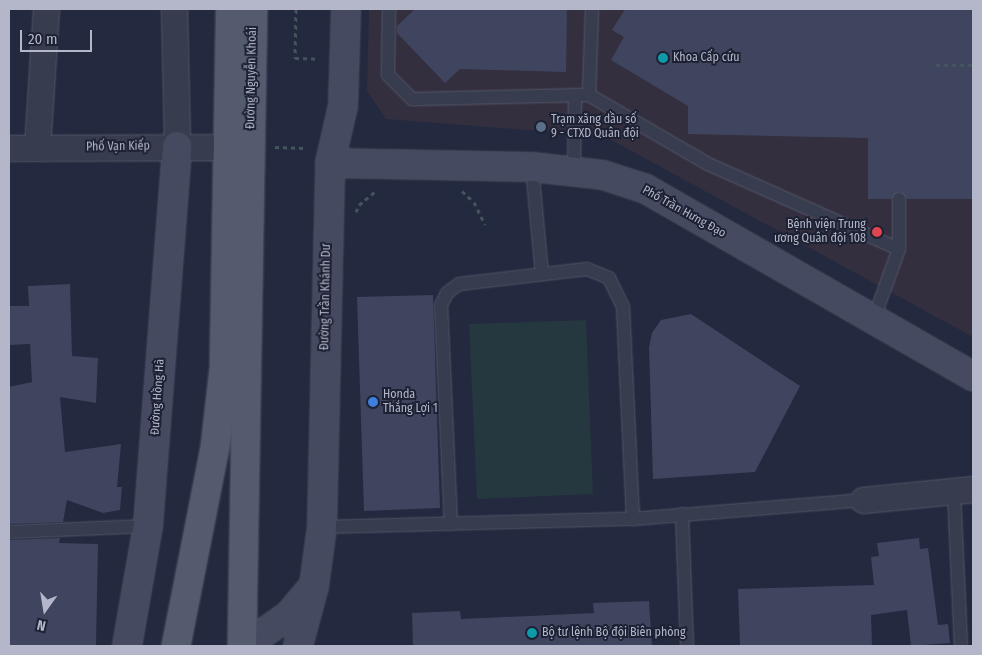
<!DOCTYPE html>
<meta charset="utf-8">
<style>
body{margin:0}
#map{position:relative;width:982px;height:655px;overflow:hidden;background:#23293e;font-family:"Fira Sans Condensed",sans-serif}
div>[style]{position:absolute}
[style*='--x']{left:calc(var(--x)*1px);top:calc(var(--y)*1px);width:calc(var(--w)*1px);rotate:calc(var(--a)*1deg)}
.medical>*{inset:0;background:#342f3f}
.green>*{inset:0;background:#25373f}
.building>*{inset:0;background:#3f455e}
.path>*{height:3px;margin-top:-1.5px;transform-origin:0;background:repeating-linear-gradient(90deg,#43545c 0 4px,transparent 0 8px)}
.roads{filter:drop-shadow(0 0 1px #525769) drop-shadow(0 0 1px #525769)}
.lane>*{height:12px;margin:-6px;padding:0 6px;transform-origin:6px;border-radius:6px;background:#373c4e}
.street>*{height:25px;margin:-12.5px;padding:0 12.5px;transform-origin:12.5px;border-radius:12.5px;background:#373c4e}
.secondary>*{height:28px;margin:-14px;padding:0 14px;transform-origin:14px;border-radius:14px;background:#454a61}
.primary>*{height:28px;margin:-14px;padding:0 14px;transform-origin:14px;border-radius:14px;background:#555b6e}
.dots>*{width:14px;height:14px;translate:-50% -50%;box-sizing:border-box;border:2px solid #1c2133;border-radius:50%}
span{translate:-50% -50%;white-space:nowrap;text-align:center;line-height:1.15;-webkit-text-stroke:4px #1c2133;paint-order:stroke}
.poi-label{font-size:12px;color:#b3b7c9}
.left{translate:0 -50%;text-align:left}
.right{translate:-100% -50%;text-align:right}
.street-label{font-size:12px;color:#b3b7c9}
.frame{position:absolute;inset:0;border:10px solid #b3b7c9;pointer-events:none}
.north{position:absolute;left:20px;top:585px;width:50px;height:50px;-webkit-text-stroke:4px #1c2133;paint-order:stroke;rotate:193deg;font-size:14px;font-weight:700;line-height:20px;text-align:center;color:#b3b7c9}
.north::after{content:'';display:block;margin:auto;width:18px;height:22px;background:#b3b7c9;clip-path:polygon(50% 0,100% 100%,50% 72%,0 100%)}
.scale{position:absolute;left:20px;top:30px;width:72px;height:22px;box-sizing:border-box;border:2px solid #b3b7c9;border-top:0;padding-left:6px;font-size:15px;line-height:18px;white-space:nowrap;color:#b3b7c9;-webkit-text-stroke:4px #1c2133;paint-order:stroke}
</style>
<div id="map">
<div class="medical">
<div style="clip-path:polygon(369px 9px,973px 9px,973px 337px,604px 136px,386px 119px,367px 91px)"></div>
</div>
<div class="green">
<div style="clip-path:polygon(586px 320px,593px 494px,477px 499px,469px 324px)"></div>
</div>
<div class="building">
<div style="clip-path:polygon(415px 9px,567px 9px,566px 72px,460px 69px,445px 83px,397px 33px,397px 26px)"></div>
<div style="clip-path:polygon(625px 9px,973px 9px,973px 199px,907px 199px,899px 191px,891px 199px,868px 199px,868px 138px,688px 134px,688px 106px,611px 60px,624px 37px,612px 30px)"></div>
<div style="clip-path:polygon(70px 284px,72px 356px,98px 358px,96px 403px,60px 397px,65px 452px,121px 444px,117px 487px,122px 487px,120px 510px,103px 513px,67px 500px,63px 522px,9px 524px,9px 387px,32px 382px,30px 344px,9px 345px,9px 306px,29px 306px,28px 286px)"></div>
<div style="clip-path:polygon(433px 295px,440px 508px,364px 511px,357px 297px)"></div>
<div style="clip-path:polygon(691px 314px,800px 386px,755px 472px,653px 479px,649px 347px,652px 333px,661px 320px)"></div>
<div style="clip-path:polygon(60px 538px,59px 543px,98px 544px,96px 646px,9px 646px,9px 540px)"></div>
<div style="clip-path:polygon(919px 538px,920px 549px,928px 548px,938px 625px,948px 624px,950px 643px,911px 646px,907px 610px,871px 615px,872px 646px,740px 646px,738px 589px,874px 585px,871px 557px,879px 556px,877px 543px)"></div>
<div style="clip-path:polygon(649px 601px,652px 646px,413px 646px,412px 613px,460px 611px,461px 619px,594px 613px,593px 603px)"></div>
</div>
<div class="path">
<div style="--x:296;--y:9;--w:49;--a:91.2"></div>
<div style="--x:295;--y:58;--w:24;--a:2"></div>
<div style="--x:936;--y:65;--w:37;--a:0"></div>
<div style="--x:275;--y:147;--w:29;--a:2"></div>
<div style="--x:462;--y:191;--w:16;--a:43"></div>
<div style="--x:474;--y:202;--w:25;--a:64"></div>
<div style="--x:356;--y:212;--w:8;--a:-67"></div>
<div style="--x:359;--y:205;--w:23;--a:-40"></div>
</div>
<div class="roads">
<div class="lane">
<div style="--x:389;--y:9;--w:66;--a:90.9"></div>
<div style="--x:388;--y:75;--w:34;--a:45"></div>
<div style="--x:412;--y:99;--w:177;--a:-1.3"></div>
<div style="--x:589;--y:95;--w:138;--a:30.1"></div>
<div style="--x:708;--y:164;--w:209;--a:24"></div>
<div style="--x:589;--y:95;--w:86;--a:-88"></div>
<div style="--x:532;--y:167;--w:107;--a:84.7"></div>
<div style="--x:574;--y:171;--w:76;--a:-89.2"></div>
<div style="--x:874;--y:318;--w:73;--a:-70.1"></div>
<div style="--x:899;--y:249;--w:50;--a:-90"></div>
<div style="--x:954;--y:492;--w:154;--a:87.4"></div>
<div style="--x:682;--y:514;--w:132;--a:87.8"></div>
<div style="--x:451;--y:524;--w:219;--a:-92.6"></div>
<div style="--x:441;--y:305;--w:13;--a:-63"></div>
<div style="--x:447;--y:293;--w:15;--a:-37"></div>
<div style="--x:459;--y:284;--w:129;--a:-6.7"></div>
<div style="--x:587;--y:269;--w:24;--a:22"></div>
<div style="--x:609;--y:278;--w:32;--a:64"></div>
<div style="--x:623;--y:307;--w:212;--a:87.3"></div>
<div style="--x:322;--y:527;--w:311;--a:-1.5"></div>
<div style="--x:633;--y:519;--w:231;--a:-4.7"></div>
<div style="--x:9;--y:532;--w:139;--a:-2.5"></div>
</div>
<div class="street">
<div style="--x:174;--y:9;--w:137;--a:88.7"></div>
<div style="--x:9;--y:148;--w:240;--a:-0.2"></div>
<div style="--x:37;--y:148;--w:139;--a:-86.3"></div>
<div style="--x:863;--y:500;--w:111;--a:-5.7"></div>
</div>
<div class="secondary">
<div style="--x:330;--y:163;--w:202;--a:1.1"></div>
<div style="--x:532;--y:167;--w:71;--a:6.4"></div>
<div style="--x:603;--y:175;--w:45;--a:18"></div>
<div style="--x:646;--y:189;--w:377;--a:29.8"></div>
<div style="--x:127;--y:646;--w:122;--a:-80.1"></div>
<div style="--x:148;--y:526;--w:381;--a:-85.6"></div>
<div style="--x:245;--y:646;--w:54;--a:-35.2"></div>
<div style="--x:289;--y:615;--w:34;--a:-50"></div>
<div style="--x:298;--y:646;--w:62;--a:-75.1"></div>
<div style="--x:314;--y:586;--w:60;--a:-82.3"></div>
<div style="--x:322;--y:527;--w:364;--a:-88.7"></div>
<div style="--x:330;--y:163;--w:58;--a:-77.2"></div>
<div style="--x:343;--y:106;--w:97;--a:-88.2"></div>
</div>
<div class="primary">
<div style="--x:176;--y:646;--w:203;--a:-78.9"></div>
<div style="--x:215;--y:447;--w:80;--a:-83.5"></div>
<div style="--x:224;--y:368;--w:359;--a:-89"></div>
<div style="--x:242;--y:646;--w:637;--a:-89.01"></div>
</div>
</div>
<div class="dots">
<div style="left:663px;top:58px;background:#0f9aa8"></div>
<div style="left:541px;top:127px;background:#5c6f8a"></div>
<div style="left:877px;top:232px;background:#e0444e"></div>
<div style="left:373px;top:402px;background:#3f7fe0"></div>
<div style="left:532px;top:633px;background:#0f9aa8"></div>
</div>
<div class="poi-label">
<span class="left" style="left:673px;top:58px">Khoa Cấp cứu</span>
<span class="left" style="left:551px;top:127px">Trạm xăng dầu số<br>9 - CTXD Quân đội</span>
<span class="right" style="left:866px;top:232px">Bệnh viện Trung<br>ương Quân đội 108</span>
<span class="left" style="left:383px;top:402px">Honda<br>Thắng Lợi 1</span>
<span class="left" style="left:542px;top:633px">Bộ tư lệnh Bộ đội Biên phòng</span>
</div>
<div class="street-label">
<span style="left:252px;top:78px;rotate:-89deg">Đường Nguyễn Khoái</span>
<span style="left:118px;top:147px;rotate:-1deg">Phố Vạn Kiếp</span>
<span style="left:684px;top:212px;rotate:29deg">Phố Trần Hưng Đạo</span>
<span style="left:326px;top:297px;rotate:-89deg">Đường Trần Khánh Dư</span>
<span style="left:158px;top:397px;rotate:-86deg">Đường Hồng Hà</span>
</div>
<div class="frame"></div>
<div class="north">N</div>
<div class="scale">20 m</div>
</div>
